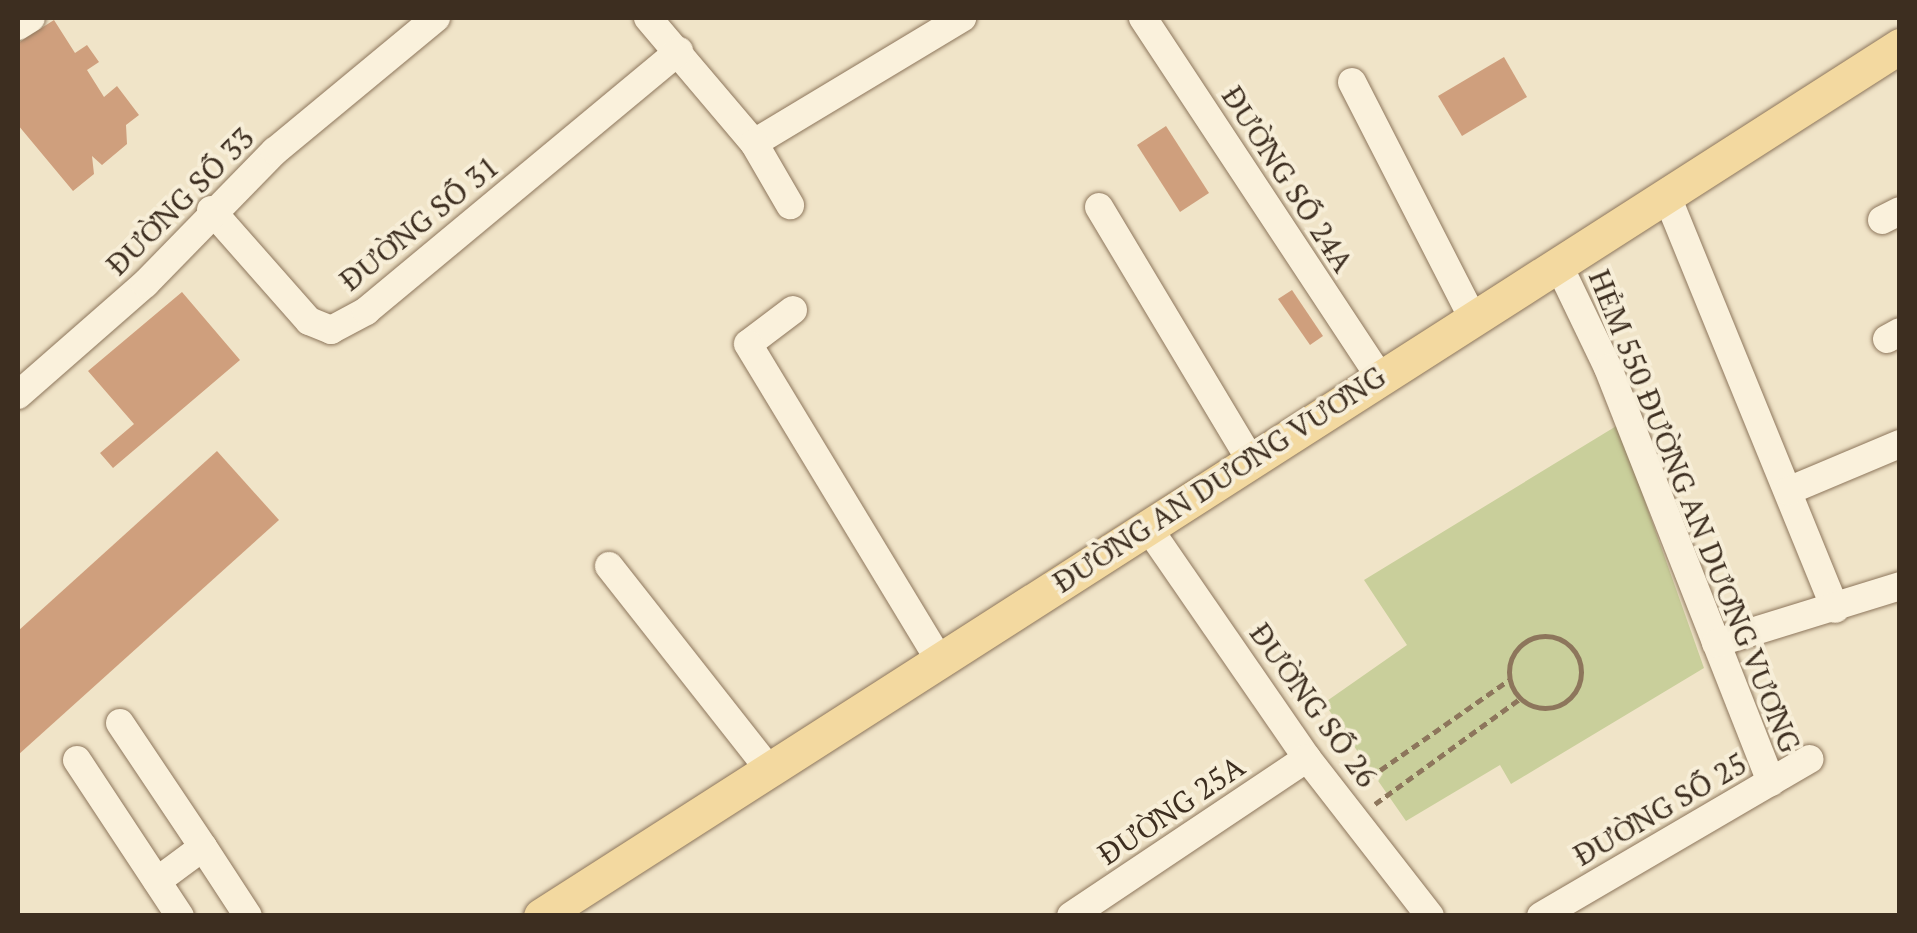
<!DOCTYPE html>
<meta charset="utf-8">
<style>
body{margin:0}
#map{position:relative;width:1917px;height:933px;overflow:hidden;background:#f0e4c8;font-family:"PT Serif",serif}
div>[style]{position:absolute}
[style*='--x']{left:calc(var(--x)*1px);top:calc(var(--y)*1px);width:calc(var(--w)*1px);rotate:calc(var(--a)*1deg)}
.green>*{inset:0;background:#c9cf9b}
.building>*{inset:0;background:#cf9f7d}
.path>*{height:5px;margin-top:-2.5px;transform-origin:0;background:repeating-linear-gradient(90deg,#8d765c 0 8px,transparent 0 13px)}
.path>.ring{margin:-2.5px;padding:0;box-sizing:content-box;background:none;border:5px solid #8d765c;border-radius:50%}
.roads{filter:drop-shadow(0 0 2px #8d765c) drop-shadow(0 0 2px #8d765c)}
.minor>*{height:28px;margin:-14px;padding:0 14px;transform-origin:14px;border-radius:14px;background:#faf1dc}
.major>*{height:35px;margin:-17.5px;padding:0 17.5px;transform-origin:17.5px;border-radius:17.5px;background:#f3d9a0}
span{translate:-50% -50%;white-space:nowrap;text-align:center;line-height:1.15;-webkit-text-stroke:8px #f7eed8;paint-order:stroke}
.street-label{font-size:30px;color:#3d2e20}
.frame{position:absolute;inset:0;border:20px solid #3d2e20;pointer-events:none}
</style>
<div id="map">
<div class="green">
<div style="clip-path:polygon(1618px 425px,1704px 668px,1511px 784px,1500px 765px,1406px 821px,1324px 703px,1407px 645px,1364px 580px)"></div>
</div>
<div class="building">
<div style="clip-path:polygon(54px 20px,75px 53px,87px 45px,99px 62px,87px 70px,104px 97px,117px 86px,139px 115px,126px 125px,127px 144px,102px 165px,92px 156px,94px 174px,73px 191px,18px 125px,18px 43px)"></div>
<div style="clip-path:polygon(1504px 57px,1527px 97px,1462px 136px,1438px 96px)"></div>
<div style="clip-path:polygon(1166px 126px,1209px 193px,1180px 212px,1137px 145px)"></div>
<div style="clip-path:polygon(1292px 290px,1323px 336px,1310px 345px,1278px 299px)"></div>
<div style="clip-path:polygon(182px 292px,240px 360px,113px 468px,100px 453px,134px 424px,88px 371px)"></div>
<div style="clip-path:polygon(217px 451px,279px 520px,18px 755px,18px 631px)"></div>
</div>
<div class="path">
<div class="ring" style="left:1509px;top:636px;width:67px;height:67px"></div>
<div style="--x:1359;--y:785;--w:183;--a:-35"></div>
<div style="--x:1375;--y:804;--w:180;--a:-36"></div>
</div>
<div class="roads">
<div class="minor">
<div style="--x:648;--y:18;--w:164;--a:49.7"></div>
<div style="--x:754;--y:143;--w:243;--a:-31"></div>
<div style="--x:1143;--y:18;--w:429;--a:56.6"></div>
<div style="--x:18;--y:26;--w:15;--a:-32"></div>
<div style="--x:1352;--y:82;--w:263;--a:62.9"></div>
<div style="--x:754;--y:143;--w:72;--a:59.9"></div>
<div style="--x:1666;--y:194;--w:448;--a:67.8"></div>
<div style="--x:1099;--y:207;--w:294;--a:59.1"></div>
<div style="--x:211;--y:210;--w:148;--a:48.6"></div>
<div style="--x:309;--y:321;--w:24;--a:22"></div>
<div style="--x:331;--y:330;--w:40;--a:-28"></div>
<div style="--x:366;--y:311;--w:407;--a:-39.7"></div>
<div style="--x:1882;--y:220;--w:20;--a:-27"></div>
<div style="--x:1558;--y:264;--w:115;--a:64.3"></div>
<div style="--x:1608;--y:368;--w:445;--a:68.5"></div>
<div style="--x:793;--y:310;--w:56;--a:142.9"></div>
<div style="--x:748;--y:344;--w:365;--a:58.8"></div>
<div style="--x:1887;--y:339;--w:15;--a:-28"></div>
<div style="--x:18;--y:395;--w:169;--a:-41.2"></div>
<div style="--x:145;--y:284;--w:186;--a:-45.7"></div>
<div style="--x:275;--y:151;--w:209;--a:-39.6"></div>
<div style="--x:1788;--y:491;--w:121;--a:-22.8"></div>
<div style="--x:1149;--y:529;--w:278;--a:55.4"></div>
<div style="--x:1307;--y:758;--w:200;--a:52.1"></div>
<div style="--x:609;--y:566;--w:256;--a:51.8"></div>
<div style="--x:1716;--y:643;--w:193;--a:-17.2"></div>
<div style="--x:120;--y:723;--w:149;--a:56.2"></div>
<div style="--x:203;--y:847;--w:57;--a:143.5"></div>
<div style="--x:77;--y:760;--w:187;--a:56.6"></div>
<div style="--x:203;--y:847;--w:82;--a:56.9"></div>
<div style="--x:1071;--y:916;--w:284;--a:-33.8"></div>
<div style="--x:1541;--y:916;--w:311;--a:-30.3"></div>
</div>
<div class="major">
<div style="--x:541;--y:916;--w:1614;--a:-32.63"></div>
</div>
</div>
<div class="street-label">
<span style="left:1288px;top:179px;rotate:57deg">ĐƯỜNG SỐ 24A</span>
<span style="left:180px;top:201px;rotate:-45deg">ĐƯỜNG SỐ 33</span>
<span style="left:419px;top:223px;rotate:-39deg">ĐƯỜNG SỐ 31</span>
<span style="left:1219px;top:479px;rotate:-33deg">ĐƯỜNG AN DƯƠNG VƯƠNG</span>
<span style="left:1695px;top:511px;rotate:68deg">HẺM 550 ĐƯỜNG AN DƯƠNG VƯƠNG</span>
<span style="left:1314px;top:705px;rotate:54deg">ĐƯỜNG SỐ 26</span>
<span style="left:1660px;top:809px;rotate:-30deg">ĐƯỜNG SỐ 25</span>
<span style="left:1171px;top:810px;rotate:-34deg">ĐƯỜNG 25A</span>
</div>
<div class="frame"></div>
</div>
